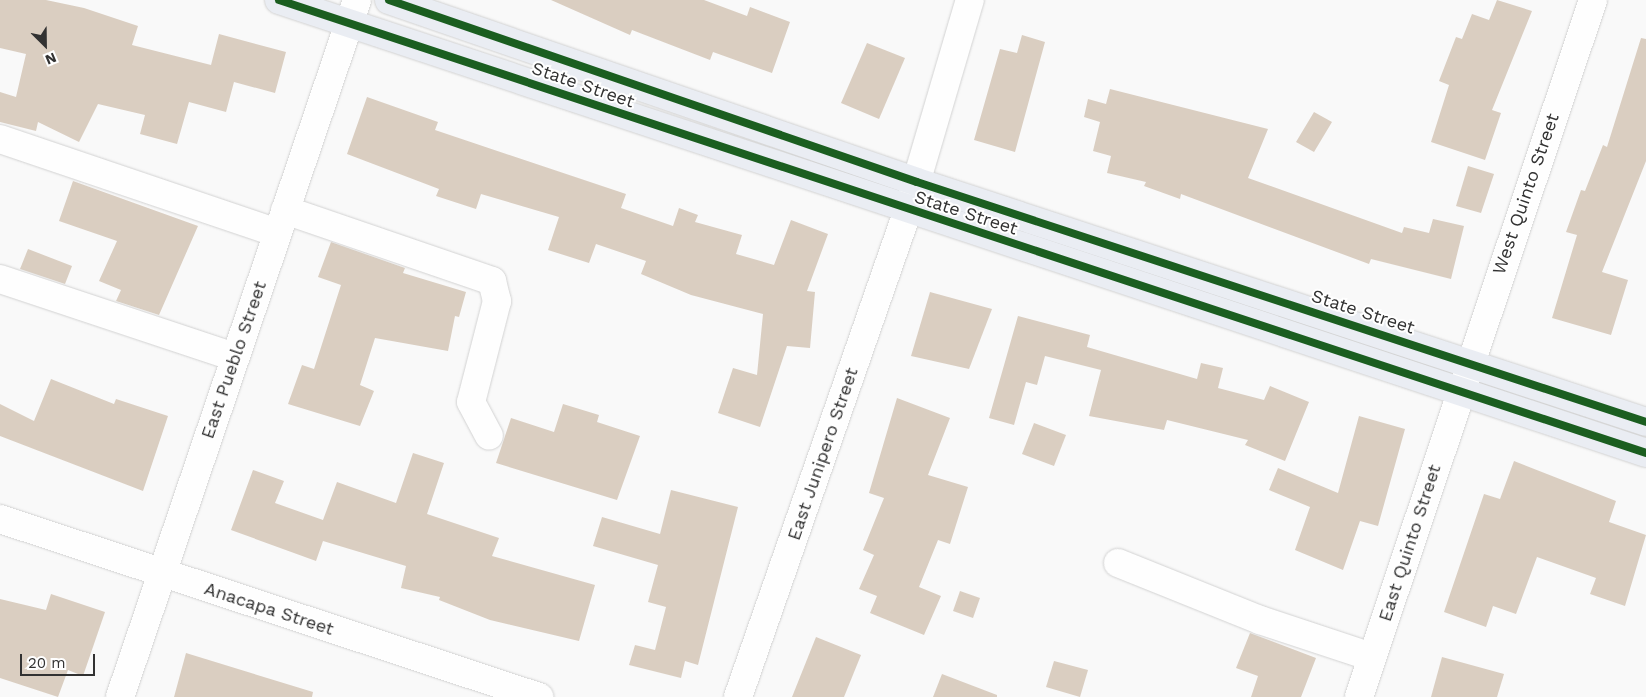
<!DOCTYPE html>
<style>
body{margin:0}
#map{position:relative;width:1646px;height:697px;overflow:hidden;background:#f9f9f9;font-family:"Work Sans",sans-serif}
div>[style]{position:absolute}
[style*='--x']{left:calc(var(--x)*1px);top:calc(var(--y)*1px);width:calc(var(--w)*1px);rotate:calc(var(--a)*1deg)}
.building>*{inset:0;background:#dacec1}
.roads{filter:drop-shadow(0 0 1px #d2d2d2) drop-shadow(0 0 1px #d2d2d2)}
.minor>*{height:28px;margin:-14px;padding:0 14px;transform-origin:14px;border-radius:14px;background:#fefefe}
.major>*{height:28px;margin:-14px;padding:0 14px;transform-origin:14px;border-radius:14px;background:#eaedf3}
.cycleway>*{height:8px;margin:-4px;padding:0 4px;transform-origin:4px;border-radius:4px;background:#1b5e20}
span{translate:-50% -50%;white-space:nowrap;text-align:center;line-height:1.15;-webkit-text-stroke:4px #fff;paint-order:stroke}
.street-label{font-size:18px;color:#323232}
.north{position:absolute;left:20px;top:20px;width:50px;height:50px;-webkit-text-stroke:4px #fff;paint-order:stroke;rotate:157deg;font-size:14px;font-weight:700;line-height:20px;text-align:center;color:#323232}
.north::after{content:'';display:block;margin:auto;width:18px;height:22px;background:#323232;clip-path:polygon(50% 0,100% 100%,50% 72%,0 100%)}
.scale{position:absolute;left:20px;top:654px;width:75px;height:22px;box-sizing:border-box;border:2px solid #323232;border-top:0;padding-left:6px;font-size:15px;line-height:18px;white-space:nowrap;color:#323232;-webkit-text-stroke:4px #fff;paint-order:stroke}
</style>
<div id="map">
<div class="building">
<div style="clip-path:polygon(0 0,46px 0,84px 8px,138px 26px,132px 45px,211px 65px,219px 34px,286px 52px,275px 93px,234px 82px,226px 112px,189px 102px,177px 144px,140px 134px,145px 115px,98px 104px,79px 142px,38px 122px,36px 131px,0 122px,0 92px,16px 97px,26px 54px,0 48px)"></div>
<div style="clip-path:polygon(551px 0,704px 0,747px 16px,750px 7px,790px 22px,772px 73px,713px 52px,710px 60px,632px 30px,630px 35px)"></div>
<div style="clip-path:polygon(1497px 0,1532px 11px,1492px 110px,1501px 113px,1485px 160px,1431px 142px,1449px 85px,1439px 81px,1456px 37px,1462px 39px,1472px 14px,1489px 20px)"></div>
<div style="clip-path:polygon(1022px 35px,1045px 42px,1015px 152px,974px 140px,1000px 49px,1017px 53px)"></div>
<div style="clip-path:polygon(1641px 38px,1646px 39px,1646px 161px,1602px 272px,1628px 280px,1611px 335px,1552px 318px,1577px 235px,1566px 232px,1581px 190px,1585px 191px,1603px 145px,1607px 147px)"></div>
<div style="clip-path:polygon(867px 43px,905px 58px,879px 119px,841px 103px)"></div>
<div style="clip-path:polygon(1110px 89px,1268px 129px,1248px 178px,1402px 233px,1404px 227px,1429px 233px,1433px 219px,1464px 226px,1451px 279px,1371px 259px,1369px 264px,1181px 194px,1180px 199px,1144px 186px,1146px 182px,1107px 173px,1111px 156px,1093px 151px,1100px 122px,1084px 117px,1088px 99px,1106px 104px)"></div>
<div style="clip-path:polygon(367px 97px,438px 122px,435px 130px,626px 194px,621px 208px,673px 226px,679px 208px,698px 215px,695px 222px,742px 235px,736px 254px,774px 265px,791px 220px,828px 234px,807px 291px,815px 292px,810px 348px,787px 346px,760px 427px,718px 413px,733px 368px,757px 375px,763px 314px,691px 295px,641px 274px,646px 261px,596px 244px,589px 263px,548px 250px,559px 217px,481px 194px,476px 209px,436px 196px,439px 189px,347px 154px)"></div>
<div style="clip-path:polygon(1314px 112px,1332px 122px,1314px 152px,1296px 142px)"></div>
<div style="clip-path:polygon(1468px 166px,1494px 174px,1481px 213px,1456px 206px)"></div>
<div style="clip-path:polygon(73px 181px,198px 226px,159px 315px,116px 301px,121px 290px,99px 281px,117px 241px,59px 221px)"></div>
<div style="clip-path:polygon(331px 242px,405px 268px,403px 273px,466px 292px,459px 317px,455px 316px,448px 351px,375px 338px,360px 385px,374px 391px,360px 426px,288px 404px,302px 365px,314px 369px,341px 285px,318px 277px)"></div>
<div style="clip-path:polygon(28px 249px,72px 266px,65px 284px,20px 269px)"></div>
<div style="clip-path:polygon(930px 292px,992px 309px,969px 369px,911px 356px)"></div>
<div style="clip-path:polygon(1018px 316px,1090px 335px,1087px 347px,1197px 379px,1201px 363px,1223px 368px,1218px 388px,1264px 400px,1270px 386px,1309px 402px,1285px 461px,1245px 445px,1248px 440px,1167px 420px,1164px 430px,1089px 416px,1101px 370px,1045px 356px,1037px 385px,1026px 382px,1014px 425px,989px 418px)"></div>
<div style="clip-path:polygon(51px 379px,114px 404px,116px 399px,168px 416px,143px 491px,0 436px,0 404px,34px 421px)"></div>
<div style="clip-path:polygon(897px 398px,950px 418px,928px 475px,968px 487px,950px 544px,938px 540px,919px 587px,941px 596px,924px 635px,870px 613px,877px 596px,859px 589px,874px 555px,863px 550px,884px 498px,869px 493px)"></div>
<div style="clip-path:polygon(563px 404px,599px 415px,597px 422px,640px 436px,617px 500px,496px 463px,511px 418px,554px 432px)"></div>
<div style="clip-path:polygon(1359px 416px,1405px 429px,1378px 526px,1360px 521px,1343px 570px,1295px 550px,1310px 507px,1269px 490px,1278px 468px,1338px 493px)"></div>
<div style="clip-path:polygon(1034px 423px,1066px 435px,1054px 466px,1022px 454px)"></div>
<div style="clip-path:polygon(413px 453px,444px 463px,427px 514px,499px 538px,492px 556px,595px 585px,579px 641px,490px 620px,439px 600px,440px 597px,401px 588px,406px 566px,323px 541px,316px 561px,231px 530px,253px 470px,284px 481px,275px 503px,323px 520px,337px 482px,396px 503px)"></div>
<div style="clip-path:polygon(1514px 461px,1616px 501px,1609px 522px,1646px 535px,1625px 606px,1590px 594px,1596px 578px,1537px 557px,1516px 614px,1493px 606px,1486px 627px,1444px 612px,1484px 494px,1500px 499px)"></div>
<div style="clip-path:polygon(671px 490px,738px 507px,698px 665px,685px 661px,681px 678px,629px 665px,635px 645px,655px 650px,666px 607px,648px 602px,658px 565px,593px 546px,602px 517px,660px 534px)"></div>
<div style="clip-path:polygon(960px 591px,980px 598px,973px 618px,953px 611px)"></div>
<div style="clip-path:polygon(51px 594px,105px 612px,83px 676px,68px 670px,58px 697px,0 678px,0 599px,46px 610px)"></div>
<div style="clip-path:polygon(1250px 633px,1316px 658px,1301px 697px,1251px 697px,1258px 676px,1236px 668px)"></div>
<div style="clip-path:polygon(816px 637px,861px 655px,844px 697px,792px 697px)"></div>
<div style="clip-path:polygon(186px 653px,313px 692px,312px 697px,174px 697px)"></div>
<div style="clip-path:polygon(1442px 657px,1504px 674px,1497px 697px,1431px 697px)"></div>
<div style="clip-path:polygon(1054px 661px,1088px 670px,1080px 697px,1046px 687px)"></div>
<div style="clip-path:polygon(942px 674px,997px 695px,997px 697px,933px 697px)"></div>
</div>
<div class="roads">
<div class="minor">
<div style="--x:0;--y:139;--w:293;--a:18.7"></div>
<div style="--x:285;--y:210;--w:219;--a:18.9"></div>
<div style="--x:492;--y:281;--w:21;--a:76"></div>
<div style="--x:497;--y:301;--w:104;--a:104.4"></div>
<div style="--x:471;--y:402;--w:38;--a:62"></div>
<div style="--x:0;--y:279;--w:248;--a:18.4"></div>
<div style="--x:0;--y:519;--w:568;--a:18.28"></div>
<div style="--x:1118;--y:563;--w:153;--a:21.9"></div>
<div style="--x:1260;--y:620;--w:118;--a:18.3"></div>
<div style="--x:120;--y:697;--w:736;--a:-71.22"></div>
<div style="--x:738;--y:697;--w:516;--a:-70.76"></div>
<div style="--x:908;--y:210;--w:219;--a:-73.6"></div>
<div style="--x:1359;--y:697;--w:735;--a:-71.44"></div>
</div>
<div class="major">
<div style="--x:279;--y:0;--w:1440;--a:18.33"></div>
<div style="--x:389;--y:0;--w:558;--a:19.02"></div>
<div style="--x:917;--y:182;--w:767;--a:18.22"></div>
</div>
</div>
<div class="cycleway">
<div style="--x:279;--y:0;--w:1440;--a:18.33"></div>
<div style="--x:389;--y:0;--w:558;--a:19.02"></div>
<div style="--x:917;--y:182;--w:767;--a:18.22"></div>
</div>
<div class="street-label">
<span style="left:583px;top:85px;rotate:19deg">State Street</span>
<span style="left:1526px;top:194px;rotate:-71deg">West Quinto Street</span>
<span style="left:966px;top:213px;rotate:18deg">State Street</span>
<span style="left:1363px;top:312px;rotate:18deg">State Street</span>
<span style="left:234px;top:360px;rotate:-71deg">East Pueblo Street</span>
<span style="left:823px;top:454px;rotate:-71deg">East Junipero Street</span>
<span style="left:1410px;top:543px;rotate:-72deg">East Quinto Street</span>
<span style="left:269px;top:609px;rotate:18deg">Anacapa Street</span>
</div>
<div class="north">N</div>
<div class="scale">20 m</div>
</div>
